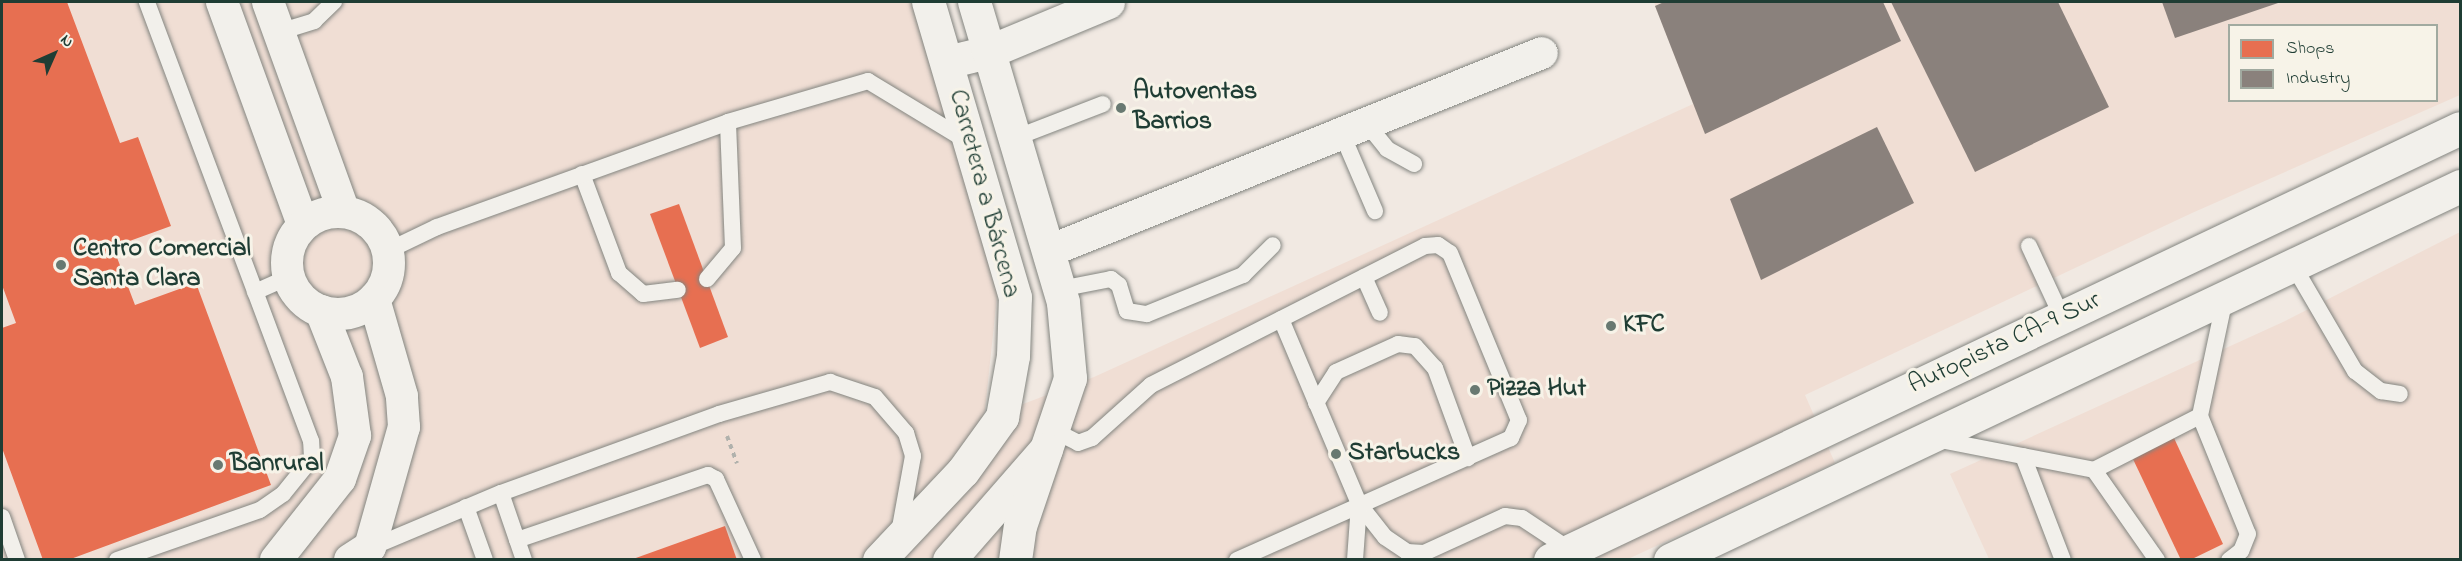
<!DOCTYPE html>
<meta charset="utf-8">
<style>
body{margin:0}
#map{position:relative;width:2462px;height:561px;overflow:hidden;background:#f1e9e2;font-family:"Indie Flower",sans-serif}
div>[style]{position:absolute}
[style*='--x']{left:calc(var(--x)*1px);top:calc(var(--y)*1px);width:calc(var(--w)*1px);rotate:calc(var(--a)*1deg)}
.built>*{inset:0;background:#f0ded4}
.shops>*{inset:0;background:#e76f51}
.industry>*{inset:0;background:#8a817c}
.path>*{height:4px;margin-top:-2px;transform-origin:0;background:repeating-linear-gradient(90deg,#b0b1ac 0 4.5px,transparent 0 9px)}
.roads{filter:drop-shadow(0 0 2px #838580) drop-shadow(0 0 2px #838580)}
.service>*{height:16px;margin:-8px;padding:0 8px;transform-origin:8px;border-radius:8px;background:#f2f0eb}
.minor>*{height:32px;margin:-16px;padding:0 16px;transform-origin:16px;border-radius:16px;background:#f2f0eb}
.minor>.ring{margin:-16px;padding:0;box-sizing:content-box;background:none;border:32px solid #f2f0eb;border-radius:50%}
.tertiary>*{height:33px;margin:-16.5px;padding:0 16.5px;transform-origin:16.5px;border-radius:16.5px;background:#f2f0eb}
.primary>*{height:33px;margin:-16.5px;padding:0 16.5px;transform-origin:16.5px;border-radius:16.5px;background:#f2f0eb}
.trunk>*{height:33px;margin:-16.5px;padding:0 16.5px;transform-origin:16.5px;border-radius:16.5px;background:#f2f0eb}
.dots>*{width:16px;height:16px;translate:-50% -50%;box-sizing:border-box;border:3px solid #f7f3e8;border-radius:50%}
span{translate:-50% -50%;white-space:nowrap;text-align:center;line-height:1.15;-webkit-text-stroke:6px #f7f3e8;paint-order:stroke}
.poi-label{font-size:26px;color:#1f3d34;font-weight:700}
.left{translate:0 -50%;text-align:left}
.street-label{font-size:26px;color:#1f3d34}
.frame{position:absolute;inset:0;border:3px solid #1f3d34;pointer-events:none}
.legend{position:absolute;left:2228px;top:24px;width:210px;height:78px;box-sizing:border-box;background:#f7f3e8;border:2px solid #a1aaa0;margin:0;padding:8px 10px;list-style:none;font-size:18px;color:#1f3d34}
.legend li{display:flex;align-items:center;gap:12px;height:30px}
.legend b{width:30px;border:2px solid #a1aaa0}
.north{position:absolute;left:24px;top:24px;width:60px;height:60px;-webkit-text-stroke:4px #f7f3e8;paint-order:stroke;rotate:45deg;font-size:16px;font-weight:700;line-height:24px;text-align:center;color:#1f3d34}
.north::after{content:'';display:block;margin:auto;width:21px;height:27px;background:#1f3d34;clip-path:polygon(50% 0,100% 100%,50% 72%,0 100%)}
</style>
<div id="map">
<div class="built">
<div style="clip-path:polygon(evenodd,2px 2px,912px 2px,998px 287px,984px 419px,1094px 377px,1693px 104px,1654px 2px,2460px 2px,2460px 95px,2192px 213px,1805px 395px,1835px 463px,1628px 559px,2px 560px,2px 2px,2230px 26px,2436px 26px,2436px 100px,2230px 100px,2230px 26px)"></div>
<div style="clip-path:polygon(2460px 232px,2460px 559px,1989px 559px,1950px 474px,2283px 322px)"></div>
</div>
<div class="shops">
<div style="clip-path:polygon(2px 2px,67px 2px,120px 143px,138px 137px,171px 226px,113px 247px,135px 305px,196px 283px,271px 485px,68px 560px,43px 560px,2px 448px,2px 328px,16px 323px,2px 285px)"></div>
<div style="clip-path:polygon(679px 204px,728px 337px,700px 348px,650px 214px)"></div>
<div style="clip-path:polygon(2174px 438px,2223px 544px,2190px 560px,2181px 560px,2132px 457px)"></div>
<div style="clip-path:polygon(725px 526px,737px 560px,633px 560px,633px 559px)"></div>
</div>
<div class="industry">
<div style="clip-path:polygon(1664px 2px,1883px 2px,1901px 41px,1705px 134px,1655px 6px)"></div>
<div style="clip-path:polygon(1891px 2px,2058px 2px,2109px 107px,1975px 172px)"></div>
<div style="clip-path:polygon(2162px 2px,2281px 2px,2175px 38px)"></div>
<div style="clip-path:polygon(1877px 127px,1914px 203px,1761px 280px,1730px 199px)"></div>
</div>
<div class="path">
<div style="--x:727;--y:436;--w:29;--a:70"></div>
</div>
<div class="roads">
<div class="service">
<div style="--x:279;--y:32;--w:37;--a:-17"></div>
<div style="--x:314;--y:21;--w:28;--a:-44"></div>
<div style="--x:1367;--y:124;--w:32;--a:51"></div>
<div style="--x:1387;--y:149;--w:31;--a:29"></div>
<div style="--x:1342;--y:134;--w:84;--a:66.8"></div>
<div style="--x:1015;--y:138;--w:94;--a:-21.1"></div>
<div style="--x:582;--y:174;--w:106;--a:69.5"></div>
<div style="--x:619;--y:273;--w:32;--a:41"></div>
<div style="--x:643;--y:294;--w:35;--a:-7"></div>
<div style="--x:2029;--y:246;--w:78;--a:65.1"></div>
<div style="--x:387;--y:251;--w:55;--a:-25.6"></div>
<div style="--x:437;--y:227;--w:309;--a:-19.8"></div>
<div style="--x:728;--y:122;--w:146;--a:-16.3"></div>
<div style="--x:868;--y:81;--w:116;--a:31.2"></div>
<div style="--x:2293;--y:265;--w:123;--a:59.7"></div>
<div style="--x:2355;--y:371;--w:33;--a:38"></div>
<div style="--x:2381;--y:391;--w:19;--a:9"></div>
<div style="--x:1364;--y:277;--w:39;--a:66"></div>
<div style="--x:707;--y:279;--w:40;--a:-50"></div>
<div style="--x:733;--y:248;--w:126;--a:-92.3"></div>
<div style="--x:1060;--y:289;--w:52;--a:-11.1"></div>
<div style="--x:1111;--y:279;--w:10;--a:37"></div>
<div style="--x:1119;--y:285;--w:27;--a:73"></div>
<div style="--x:1127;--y:311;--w:20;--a:9"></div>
<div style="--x:1147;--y:314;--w:104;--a:-22.1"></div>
<div style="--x:1243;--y:275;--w:42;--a:-45"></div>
<div style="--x:255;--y:292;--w:37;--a:-24"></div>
<div style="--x:2225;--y:298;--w:121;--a:102"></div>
<div style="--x:2200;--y:416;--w:127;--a:67.9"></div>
<div style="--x:2248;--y:534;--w:18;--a:112"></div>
<div style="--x:2241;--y:551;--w:15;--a:143"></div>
<div style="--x:1281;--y:319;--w:201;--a:67.1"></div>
<div style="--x:1359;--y:504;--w:42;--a:51.8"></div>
<div style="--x:1385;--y:537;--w:27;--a:34"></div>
<div style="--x:1407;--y:552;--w:17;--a:3"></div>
<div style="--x:1424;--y:553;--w:89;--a:-24.6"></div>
<div style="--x:1505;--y:516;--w:17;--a:7"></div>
<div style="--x:1522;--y:518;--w:58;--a:33.7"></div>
<div style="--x:1316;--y:403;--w:37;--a:-57"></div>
<div style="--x:1336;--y:372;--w:68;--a:-24.3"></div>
<div style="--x:1398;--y:344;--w:17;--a:7"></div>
<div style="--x:1415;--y:346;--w:30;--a:48"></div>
<div style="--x:1435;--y:368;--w:96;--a:69.9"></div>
<div style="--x:1053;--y:430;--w:28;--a:27"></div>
<div style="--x:1078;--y:443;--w:15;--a:-20"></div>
<div style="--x:1092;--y:438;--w:79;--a:-41.9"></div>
<div style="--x:1151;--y:385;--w:307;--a:-26.9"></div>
<div style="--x:1425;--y:246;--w:13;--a:-4"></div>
<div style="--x:1438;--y:245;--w:14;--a:34"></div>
<div style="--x:1450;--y:253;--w:181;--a:67.6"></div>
<div style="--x:1519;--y:420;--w:20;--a:114"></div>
<div style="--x:1511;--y:438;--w:300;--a:156"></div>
<div style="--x:1935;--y:439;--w:162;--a:11"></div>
<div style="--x:2094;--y:470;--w:119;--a:-27"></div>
<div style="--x:2023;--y:456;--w:111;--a:69"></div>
<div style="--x:2094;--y:470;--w:110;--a:55"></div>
<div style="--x:501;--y:493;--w:71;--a:71.1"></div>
<div style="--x:466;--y:507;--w:56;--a:70.3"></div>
<div style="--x:2;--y:517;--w:46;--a:70.8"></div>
<div style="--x:517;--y:540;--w:202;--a:-18.8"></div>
<div style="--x:708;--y:475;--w:9;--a:27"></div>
<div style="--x:716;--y:479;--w:89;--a:65.4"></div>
<div style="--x:370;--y:548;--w:142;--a:-22.8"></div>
<div style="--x:501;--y:493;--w:232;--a:-19.9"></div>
<div style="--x:719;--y:414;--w:116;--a:-16.1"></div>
<div style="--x:830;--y:382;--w:47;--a:18.4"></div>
<div style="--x:875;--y:397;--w:48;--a:49.3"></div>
<div style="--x:906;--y:433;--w:24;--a:73"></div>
<div style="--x:913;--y:456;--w:78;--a:100.3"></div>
<div style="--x:117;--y:560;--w:151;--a:-19.3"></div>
<div style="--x:260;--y:510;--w:28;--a:-35"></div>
<div style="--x:283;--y:494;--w:46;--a:-51.1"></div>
<div style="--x:312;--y:458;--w:17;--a:-93"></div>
<div style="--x:311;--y:441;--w:469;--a:-110.5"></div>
<div style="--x:1355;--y:560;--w:56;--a:-85.9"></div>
</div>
<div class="minor">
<div style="--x:222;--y:2;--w:237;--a:70"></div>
<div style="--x:268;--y:2;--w:223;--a:70.1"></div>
<div class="ring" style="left:287px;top:212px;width:70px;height:70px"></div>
<div style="--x:1049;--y:251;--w:531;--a:-21.88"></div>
<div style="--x:276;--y:560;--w:103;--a:-51.7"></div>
<div style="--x:340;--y:479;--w:46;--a:-70.8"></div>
<div style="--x:355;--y:436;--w:60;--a:-97.7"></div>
<div style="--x:347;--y:377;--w:71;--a:-111.5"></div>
<div style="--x:350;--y:560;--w:24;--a:-33"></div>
<div style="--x:370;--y:547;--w:125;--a:-74.2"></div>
<div style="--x:404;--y:427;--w:31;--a:-94"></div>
<div style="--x:402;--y:396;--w:101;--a:-106.1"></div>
</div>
<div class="tertiary">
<div style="--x:947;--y:62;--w:42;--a:-13.7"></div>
<div style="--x:988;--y:52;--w:130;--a:-22.6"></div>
</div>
<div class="primary">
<div style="--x:879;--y:560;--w:122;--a:-46.7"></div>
<div style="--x:963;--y:471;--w:67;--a:-54.2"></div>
<div style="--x:1002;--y:417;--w:62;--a:-79.8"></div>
<div style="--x:1013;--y:356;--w:59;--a:-88.1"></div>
<div style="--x:1015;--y:297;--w:308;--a:-106.4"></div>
<div style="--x:949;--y:560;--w:147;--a:-48.9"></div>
<div style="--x:1046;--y:449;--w:75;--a:-71.3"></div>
<div style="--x:1070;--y:378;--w:76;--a:-95.3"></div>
<div style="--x:1063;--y:302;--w:313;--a:-106.5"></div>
</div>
<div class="trunk">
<div style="--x:1015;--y:560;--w:34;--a:-82"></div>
<div style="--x:1020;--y:526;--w:81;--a:-71.3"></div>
<div style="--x:1550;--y:560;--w:1007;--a:-25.39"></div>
<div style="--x:1670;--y:560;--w:874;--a:-25.33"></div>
</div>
</div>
<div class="dots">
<div style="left:1121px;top:108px;background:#687971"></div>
<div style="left:61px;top:265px;background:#687971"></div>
<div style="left:1611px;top:326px;background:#687971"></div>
<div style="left:1475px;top:390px;background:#687971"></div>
<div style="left:1336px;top:454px;background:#687971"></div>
<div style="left:218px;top:465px;background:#687971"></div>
</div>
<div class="poi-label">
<span class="left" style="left:1133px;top:108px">Autoventas<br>Barrios</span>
<span class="left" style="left:73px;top:265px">Centro Comercial<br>Santa Clara</span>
<span class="left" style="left:1623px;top:326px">KFC</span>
<span class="left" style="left:1487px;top:390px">Pizza Hut</span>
<span class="left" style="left:1348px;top:454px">Starbucks</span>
<span class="left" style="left:230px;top:465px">Banrural</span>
</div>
<div class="street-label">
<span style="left:983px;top:194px;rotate:75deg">Carretera a Bárcena</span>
<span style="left:2005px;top:344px;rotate:-25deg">Autopista CA-9 Sur</span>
</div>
<div class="frame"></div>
<ul class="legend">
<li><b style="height:16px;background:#e76f51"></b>Shops</li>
<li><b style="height:16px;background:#8a817c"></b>Industry</li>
</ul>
<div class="north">N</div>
</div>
